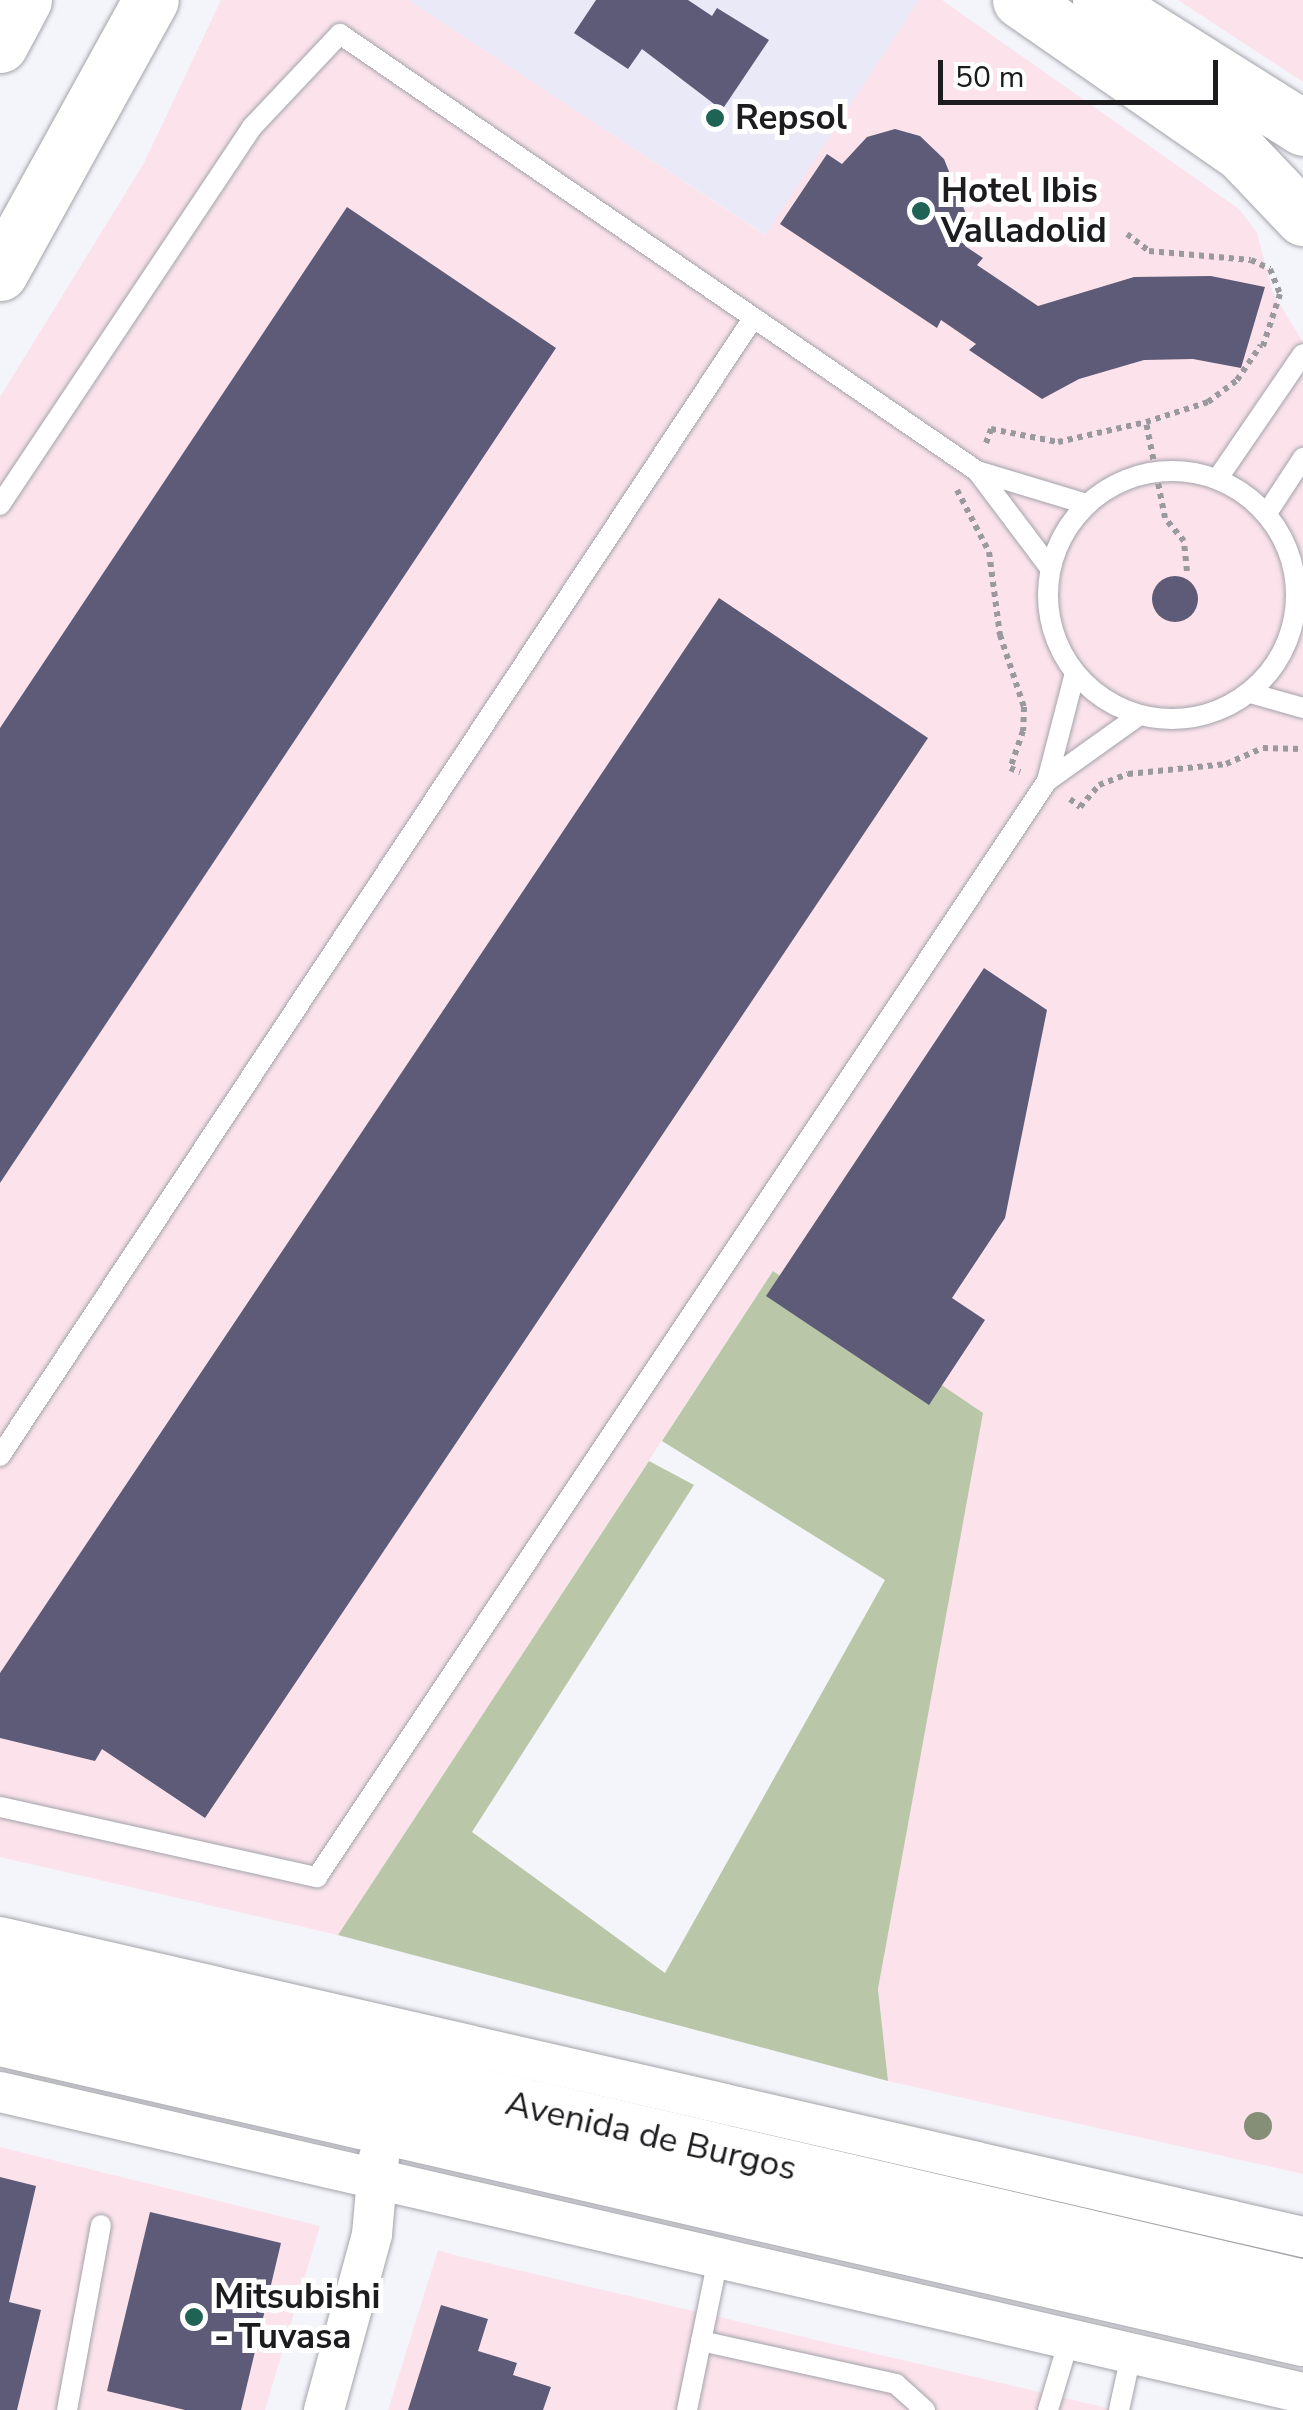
<!DOCTYPE html>
<style>
body{margin:0}
#map{position:relative;width:1303px;height:2410px;overflow:hidden;background:#f4f4fb;font-family:"Nunito Sans",sans-serif}
div>[style]{position:absolute}
[style*='--x']{left:calc(var(--x)*1px);top:calc(var(--y)*1px);width:calc(var(--w)*1px);rotate:calc(var(--a)*1deg)}
.built>*{inset:0;background:#eae9f8}
.industrial>*{inset:0;background:#fce3eb}
.green>*{inset:0;background:#b9c7a8}
.building>*{inset:0;background:#5d5b77}
.round{border-radius:50%}
.path>*{height:6px;margin-top:-3px;transform-origin:0;background:repeating-linear-gradient(90deg,#99999e 0 5px,transparent 0 10px)}
.roads{filter:drop-shadow(0 0 2px #a3a3aa) drop-shadow(0 0 2px #a3a3aa)}
.lane>*{height:20px;margin:-10px;padding:0 10px;transform-origin:10px;border-radius:10px;background:#fff}
.lane>.ring{margin:-10px;padding:0;box-sizing:content-box;background:none;border:20px solid #fff;border-radius:50%}
.street>*{height:40px;margin:-20px;padding:0 20px;transform-origin:20px;border-radius:20px;background:#fff}
.secondary>*{height:55px;margin:-27.5px;padding:0 27.5px;transform-origin:27.5px;border-radius:27.5px;background:#fff}
.highway>*{height:55px;margin:-27.5px;padding:0 27.5px;transform-origin:27.5px;border-radius:27.5px;background:#fff}
.trees>*{width:28px;height:28px;margin:-14px;border-radius:50%;background:#858e76}
.dots>*{width:28px;height:28px;translate:-50% -50%;box-sizing:border-box;border:5px solid #fff;border-radius:50%}
span{translate:-50% -50%;white-space:nowrap;text-align:center;line-height:1.15;-webkit-text-stroke:10px #fff;paint-order:stroke}
.poi-label{font-size:35px;color:#1c1c1f;font-weight:700}
.left{translate:0 -50%;text-align:left}
.street-label{font-size:35px;color:#1c1c1f}
.scale{position:absolute;left:938px;top:60px;width:280px;height:45px;box-sizing:border-box;border:5px solid #1c1c1f;border-top:0;padding-left:12px;font-size:30px;line-height:35px;white-space:nowrap;color:#1c1c1f;-webkit-text-stroke:8px #fff;paint-order:stroke}
</style>
<div id="map">
<div class="built">
<div style="clip-path:polygon(408px 0,919px 0,766px 235px)"></div>
</div>
<div class="industrial">
<div style="clip-path:polygon(221px 0,408px 0,765px 235px,919px 0,942px 0,1239px 209px,1257px 233px,1273px 293px,1303px 342px,1303px 2174px,888px 2081px,878px 1989px,982px 1414px,773px 1271px,338px 1935px,0 1857px,0 397px,144px 163px)"></div>
<div style="clip-path:polygon(1178px 0,1303px 0,1303px 82px)"></div>
<div style="clip-path:polygon(0 2147px,320px 2226px,265px 2410px,0 2410px)"></div>
<div style="clip-path:polygon(438px 2250px,458px 2256px,1116px 2410px,388px 2410px)"></div>
</div>
<div class="green">
<div style="clip-path:polygon(773px 1271px,983px 1413px,878px 1989px,888px 2081px,338px 1935px,649px 1461px,694px 1485px,472px 1832px,665px 1973px,885px 1580px,662px 1441px)"></div>
</div>
<div class="building">
<div style="clip-path:polygon(596px 0,688px 0,712px 16px,717px 8px,769px 40px,722px 110px,642px 49px,628px 69px,574px 33px)"></div>
<div style="clip-path:polygon(895px 129px,920px 136px,944px 159px,968px 219px,965px 246px,983px 258px,977px 265px,1038px 306px,1134px 277px,1211px 276px,1265px 287px,1241px 368px,1193px 359px,1144px 360px,1079px 379px,1042px 399px,969px 350px,976px 344px,941px 320px,937px 328px,780px 224px,827px 154px,842px 164px,867px 137px)"></div>
<div style="clip-path:polygon(347px 207px,556px 348px,0 1183px,0 728px)"></div>
<div class="round" style="left:1152px;top:576px;width:46px;height:46px"></div>
<div style="clip-path:polygon(719px 598px,928px 738px,205px 1818px,102px 1749px,95px 1761px,0 1738px,0 1673px)"></div>
<div style="clip-path:polygon(984px 968px,1047px 1010px,1005px 1218px,952px 1298px,985px 1320px,929px 1405px,766px 1296px)"></div>
<div style="clip-path:polygon(0 2177px,36px 2186px,9px 2302px,41px 2310px,17px 2410px,0 2410px)"></div>
<div style="clip-path:polygon(150px 2212px,281px 2243px,241px 2410px,185px 2410px,107px 2391px)"></div>
<div style="clip-path:polygon(441px 2305px,488px 2319px,478px 2351px,517px 2363px,513px 2375px,551px 2387px,543px 2410px,408px 2410px)"></div>
</div>
<div class="path">
<div style="--x:1127;--y:234;--w:28;--a:38"></div>
<div style="--x:1149;--y:251;--w:102;--a:5"></div>
<div style="--x:1251;--y:260;--w:21;--a:25"></div>
<div style="--x:1270;--y:269;--w:27;--a:68"></div>
<div style="--x:1280;--y:294;--w:55;--a:108.1"></div>
<div style="--x:986;--y:443;--w:15;--a:-70"></div>
<div style="--x:991;--y:429;--w:68;--a:11"></div>
<div style="--x:1058;--y:442;--w:90;--a:-12.8"></div>
<div style="--x:957;--y:490;--w:70;--a:62.7"></div>
<div style="--x:989;--y:552;--w:84;--a:82.5"></div>
<div style="--x:1000;--y:635;--w:76;--a:71.6"></div>
<div style="--x:1024;--y:707;--w:24;--a:92"></div>
<div style="--x:1023;--y:731;--w:39;--a:109"></div>
<div style="--x:1010;--y:768;--w:11;--a:22"></div>
<div style="--x:1187;--y:571;--w:30;--a:-96"></div>
<div style="--x:1184;--y:541;--w:30;--a:-130"></div>
<div style="--x:1165;--y:518;--w:98;--a:-101.2"></div>
<div style="--x:1146;--y:422;--w:65;--a:-17.9"></div>
<div style="--x:1208;--y:402;--w:36;--a:-37"></div>
<div style="--x:1237;--y:380;--w:42;--a:-55.6"></div>
<div style="--x:1070;--y:799;--w:13;--a:39"></div>
<div style="--x:1080;--y:807;--w:29;--a:-49"></div>
<div style="--x:1099;--y:785;--w:31;--a:-21"></div>
<div style="--x:1128;--y:774;--w:99;--a:-5.8"></div>
<div style="--x:1226;--y:764;--w:40;--a:-23.4"></div>
<div style="--x:1263;--y:748;--w:40;--a:1.4"></div>
</div>
<div class="roads">
<div class="lane">
<div class="ring" style="left:1048px;top:471px;width:228px;height:228px"></div>
<div style="--x:977;--y:471;--w:121;--a:53"></div>
<div style="--x:1218;--y:478;--w:150;--a:-55.6"></div>
<div style="--x:0;--y:505;--w:454;--a:-56.3"></div>
<div style="--x:252;--y:127;--w:128;--a:-46.6"></div>
<div style="--x:340;--y:34;--w:772;--a:34.45"></div>
<div style="--x:977;--y:471;--w:114;--a:16.8"></div>
<div style="--x:1267;--y:513;--w:66;--a:-56.8"></div>
<div style="--x:1250;--y:693;--w:55;--a:15.8"></div>
<div style="--x:1047;--y:781;--w:112;--a:-35.5"></div>
<div style="--x:0;--y:1456;--w:1362;--a:-56.5"></div>
<div style="--x:0;--y:1807;--w:325;--a:12.5"></div>
<div style="--x:317;--y:1877;--w:1317;--a:-56.33"></div>
<div style="--x:1047;--y:781;--w:112;--a:-75.5"></div>
<div style="--x:701;--y:2341;--w:200;--a:12.4"></div>
<div style="--x:896;--y:2384;--w:39;--a:42"></div>
<div style="--x:67;--y:2410;--w:188;--a:-79.6"></div>
<div style="--x:687;--y:2410;--w:154;--a:-78.4"></div>
<div style="--x:1048;--y:2410;--w:73;--a:-73.3"></div>
<div style="--x:1119;--y:2410;--w:56;--a:-77.7"></div>
</div>
<div class="street">
<div style="--x:0;--y:1937;--w:1337;--a:12.97"></div>
<div style="--x:0;--y:2092;--w:1337;--a:13.01"></div>
<div style="--x:324;--y:2410;--w:182;--a:-74.7"></div>
<div style="--x:372;--y:2234;--w:77;--a:-84.8"></div>
</div>
<div class="secondary">
<div style="--x:1020;--y:0;--w:269;--a:34.7"></div>
<div style="--x:1241;--y:153;--w:90;--a:46.4"></div>
<div style="--x:1100;--y:0;--w:240;--a:32.2"></div>
</div>
<div class="highway">
<div style="--x:0;--y:45;--w:51;--a:-61.9"></div>
<div style="--x:0;--y:273;--w:312;--a:-61.1"></div>
<div style="--x:0;--y:1984;--w:1338;--a:13.09"></div>
<div style="--x:0;--y:2038;--w:1337;--a:12.97"></div>
</div>
</div>
<div class="trees">
<div style="left:1258px;top:2126px"></div>
</div>
<div class="dots">
<div style="left:715px;top:118px;background:#1f6354"></div>
<div style="left:921px;top:211px;background:#1f6354"></div>
<div style="left:194px;top:2317px;background:#1f6354"></div>
</div>
<div class="poi-label">
<span class="left" style="left:735px;top:118px">Repsol</span>
<span class="left" style="left:941px;top:211px">Hotel Ibis<br>Valladolid</span>
<span class="left" style="left:214px;top:2317px">Mitsubishi<br>- Tuvasa</span>
</div>
<div class="street-label">
<span style="left:651px;top:2136px;rotate:13deg">Avenida de Burgos</span>
</div>
<div class="scale">50 m</div>
</div>
